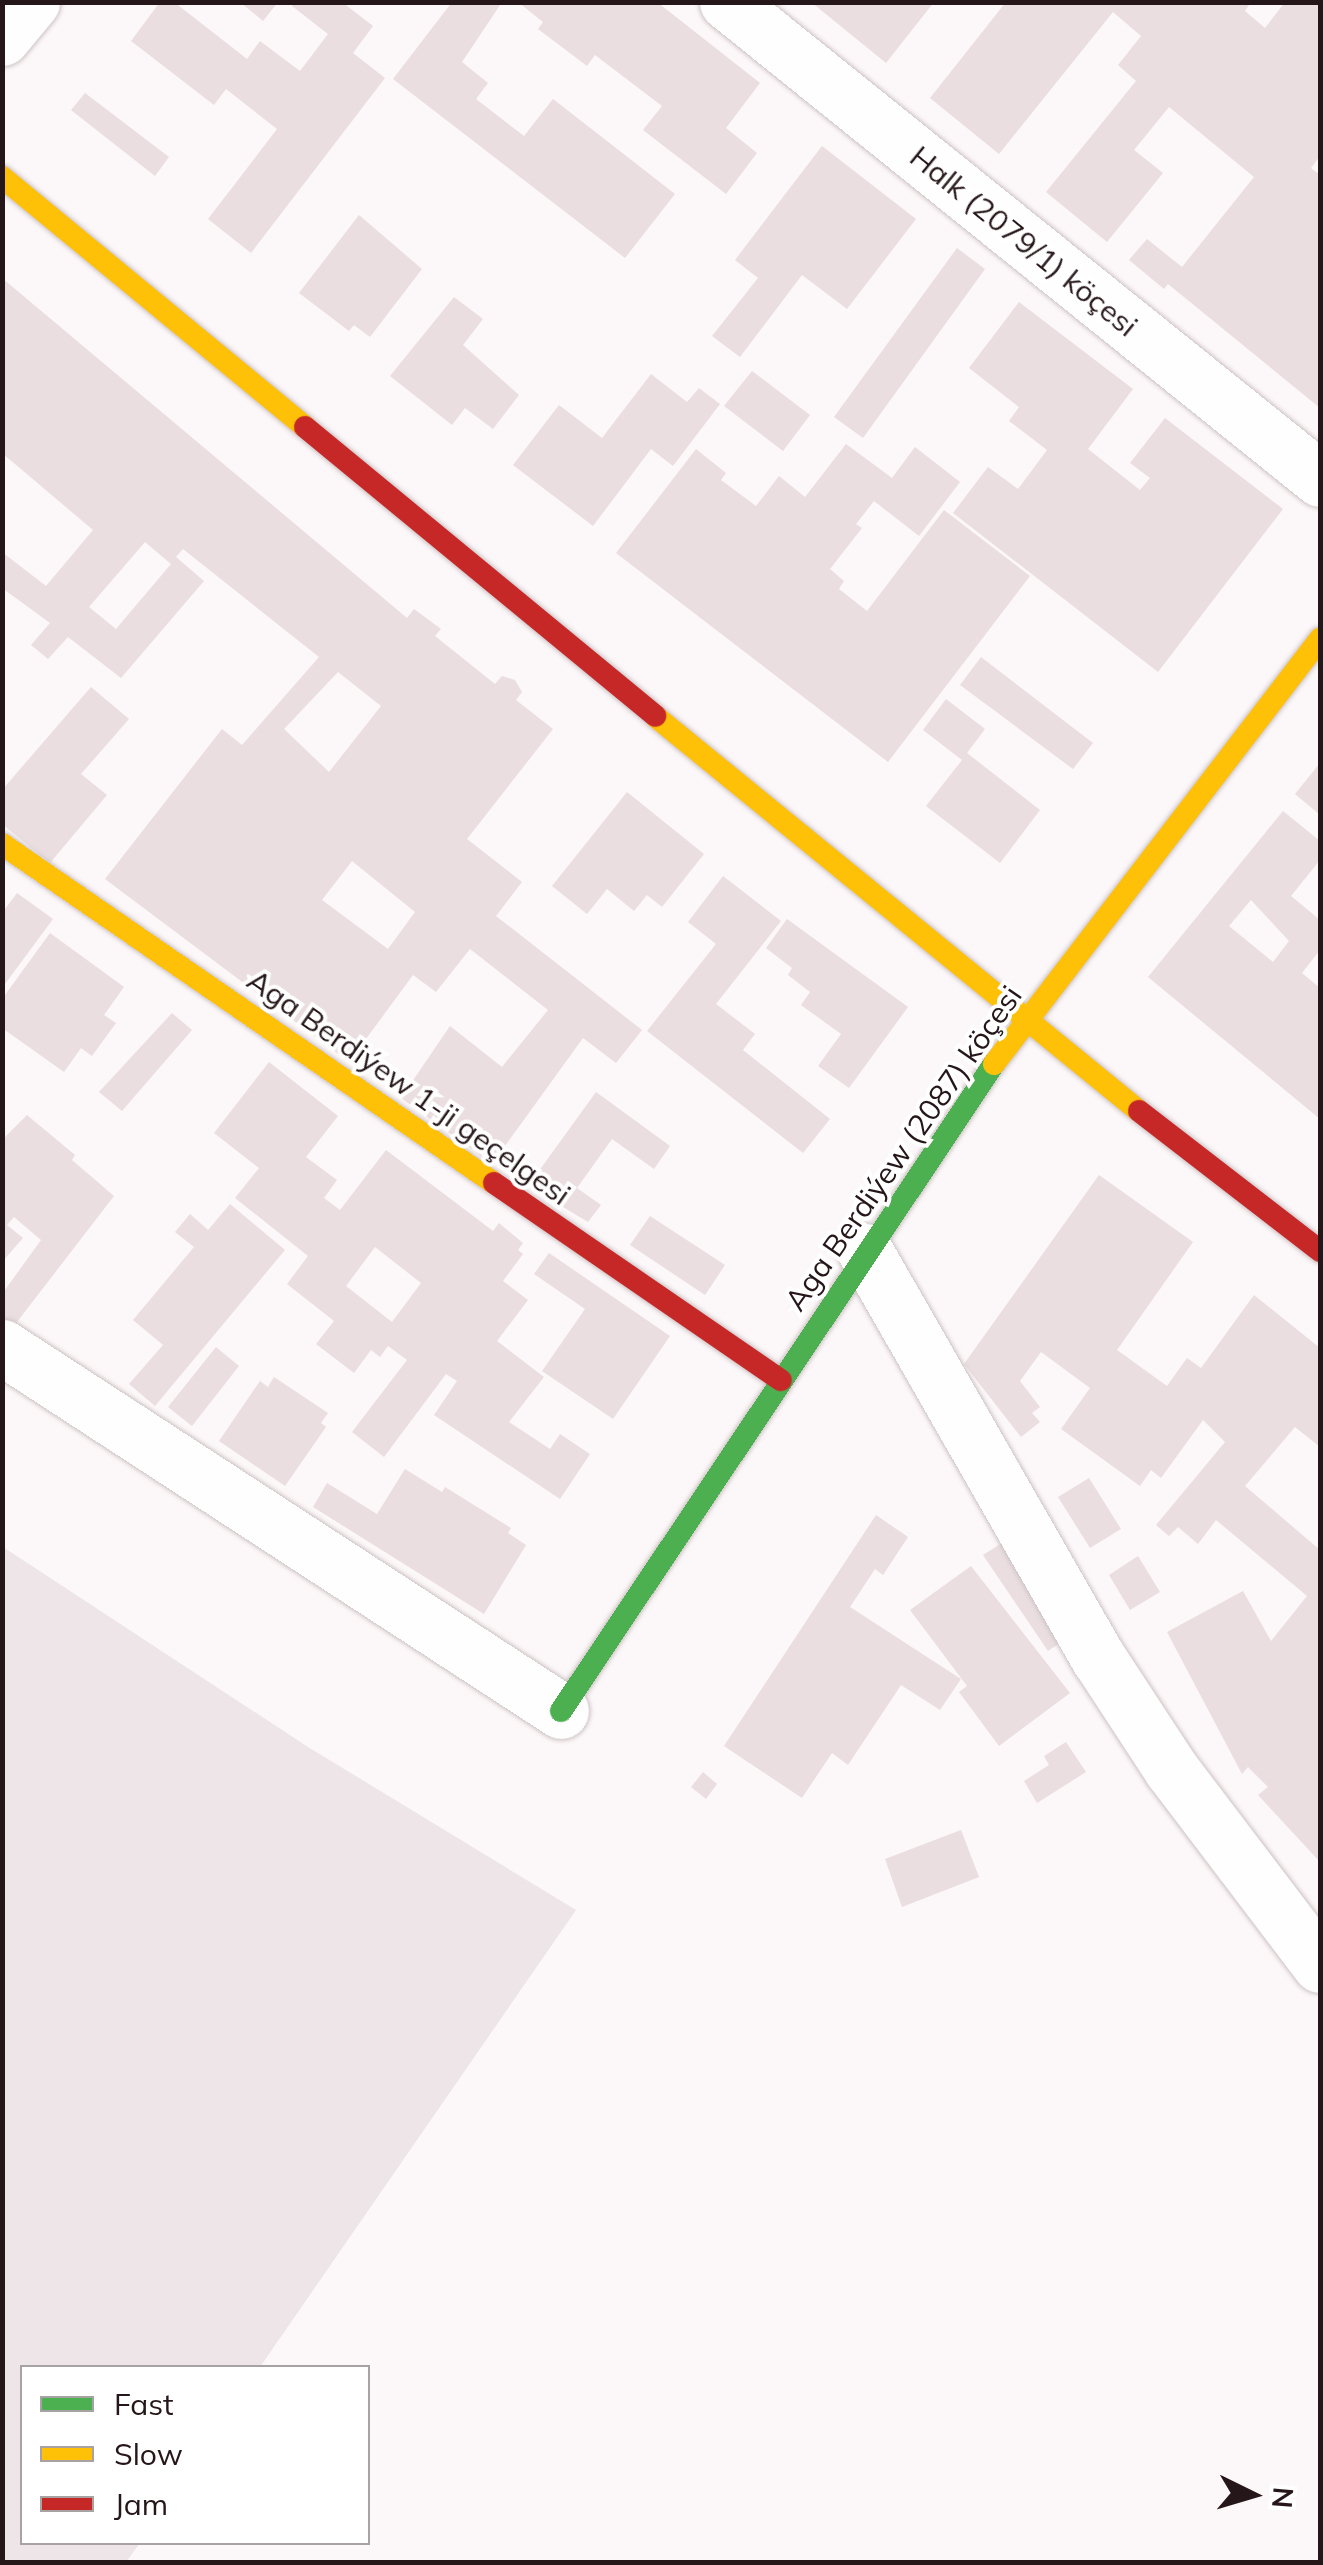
<!DOCTYPE html>
<meta charset="utf-8">
<style>
body{margin:0}
#map{position:relative;width:1323px;height:2565px;overflow:hidden;background:#fcf7f8;font-family:Mulish,sans-serif}
div>[style]{position:absolute}
[style*='--x']{left:calc(var(--x)*1px);top:calc(var(--y)*1px);width:calc(var(--w)*1px);rotate:calc(var(--a)*1deg)}
.built>*{inset:0;background:#ede5e7}
.building>*{inset:0;background:#eadee0}
.roads{filter:drop-shadow(0 0 2px #ccc2c4) drop-shadow(0 0 2px #ccc2c4)}
.street>*{height:55px;margin:-27.5px;padding:0 27.5px;transform-origin:27.5px;border-radius:27.5px;background:#fffefe}
.fast>*{height:22px;margin:-11px;padding:0 11px;transform-origin:11px;border-radius:11px;background:#4caf50}
.slow>*{height:22px;margin:-11px;padding:0 11px;transform-origin:11px;border-radius:11px;background:#ffc107}
.jam>*{height:22px;margin:-11px;padding:0 11px;transform-origin:11px;border-radius:11px;background:#c62828}
span{translate:-50% -50%;white-space:nowrap;text-align:center;line-height:1.15;-webkit-text-stroke:8px #fff;paint-order:stroke}
.street-label{font-size:30px;color:#251619}
.frame{position:absolute;inset:0;border:5px solid #251619;pointer-events:none}
.legend{position:absolute;left:20px;top:2365px;width:350px;height:180px;box-sizing:border-box;background:#fff;border:2px solid #a8a2a3;margin:0;padding:12px 18px;list-style:none;font-size:30px;color:#251619}
.legend li{display:flex;align-items:center;gap:20px;height:50px}
.legend b{width:50px;border:2px solid #a8a2a3}
.north{position:absolute;left:1203px;top:2445px;width:100px;height:100px;-webkit-text-stroke:8px #fff;paint-order:stroke;rotate:95deg;font-size:28px;font-weight:700;line-height:40px;text-align:center;color:#251619}
.north::after{content:'';display:block;margin:auto;width:35px;height:45px;background:#251619;clip-path:polygon(50% 0,100% 100%,50% 72%,0 100%)}
</style>
<div id="map">
<div class="built">
<div style="clip-path:polygon(3px 1547px,308px 1747px,576px 1910px,260px 2367px,22px 2368px,22px 2542px,140px 2543px,126px 2562px,3px 2562px)"></div>
</div>
<div class="building">
<div style="clip-path:polygon(160px 2px,174px 2px,247px 59px,260px 41px,300px 71px,328px 34px,292px 6px,295px 2px,342px 2px,373px 26px,353px 53px,385px 78px,251px 253px,208px 219px,277px 129px,226px 89px,214px 105px,131px 41px)"></div>
<div style="clip-path:polygon(240px 2px,278px 2px,263px 21px)"></div>
<div style="clip-path:polygon(452px 2px,502px 2px,462px 62px,488px 83px,476px 99px,524px 136px,553px 99px,675px 194px,625px 258px,393px 79px)"></div>
<div style="clip-path:polygon(518px 2px,657px 2px,760px 83px,726px 128px,757px 153px,726px 194px,643px 130px,662px 106px,595px 55px,587px 66px,538px 29px,543px 22px)"></div>
<div style="clip-path:polygon(811px 2px,934px 2px,886px 63px)"></div>
<div style="clip-path:polygon(1006px 2px,1246px 2px,1249px 5px,1245px 11px,1265px 28px,1285px 2px,1320px 2px,1320px 156px,1311px 168px,1320px 175px,1320px 408px,1168px 284px,1164px 289px,1129px 260px,1147px 239px,1182px 267px,1254px 177px,1169px 107px,1134px 150px,1163px 173px,1107px 242px,1046px 192px,1136px 81px,1118px 65px,1141px 36px,1113px 12px,999px 154px,930px 98px)"></div>
<div style="clip-path:polygon(85px 93px,169px 157px,155px 176px,71px 110px)"></div>
<div style="clip-path:polygon(822px 146px,916px 219px,847px 309px,802px 275px,740px 357px,712px 336px,758px 278px,735px 260px)"></div>
<div style="clip-path:polygon(359px 215px,422px 269px,370px 337px,354px 325px,349px 331px,299px 293px)"></div>
<div style="clip-path:polygon(957px 248px,985px 269px,863px 438px,834px 417px)"></div>
<div style="clip-path:polygon(evenodd,2px 278px,407px 618px,414px 609px,441px 629px,435px 636px,495px 684px,502px 676px,515px 680px,522px 692px,516px 700px,553px 729px,467px 839px,522px 882px,496px 916px,642px 1030px,616px 1063px,583px 1038px,492px 1164px,401px 1098px,450px 1026px,502px 1067px,548px 1010px,470px 949px,436px 992px,413px 975px,349px 1062px,105px 879px,222px 729px,242px 745px,319px 657px,183px 549px,176px 557px,204px 581px,121px 678px,68px 637px,48px 659px,31px 645px,50px 623px,2px 588px,2px 552px,46px 586px,93px 530px,2px 453px,2px 278px,145px 542px,171px 564px,116px 629px,89px 607px,145px 542px,2px 278px,338px 672px,381px 706px,329px 772px,284px 729px,338px 672px,2px 278px,352px 861px,415px 912px,388px 949px,322px 900px,352px 861px)"></div>
<div style="clip-path:polygon(454px 297px,483px 319px,463px 345px,519px 395px,493px 429px,465px 408px,452px 425px,390px 376px)"></div>
<div style="clip-path:polygon(1019px 302px,1133px 389px,1088px 449px,1140px 490px,1150px 478px,1130px 463px,1165px 418px,1283px 509px,1158px 672px,953px 513px,988px 467px,1018px 489px,1047px 450px,1009px 421px,1019px 407px,969px 368px)"></div>
<div style="clip-path:polygon(752px 371px,810px 415px,783px 451px,724px 406px)"></div>
<div style="clip-path:polygon(651px 374px,687px 402px,699px 388px,720px 404px,673px 466px,651px 449px,593px 526px,513px 465px,559px 405px,602px 438px)"></div>
<div style="clip-path:polygon(846px 444px,892px 478px,915px 447px,960px 482px,919px 536px,874px 501px,856px 524px,862px 528px,830px 569px,844px 581px,839px 589px,867px 611px,944px 510px,1030px 576px,888px 762px,616px 553px,696px 449px,726px 473px,721px 480px,756px 506px,779px 476px,805px 497px)"></div>
<div style="clip-path:polygon(981px 657px,1093px 743px,1073px 769px,960px 685px)"></div>
<div style="clip-path:polygon(91px 687px,129px 719px,81px 774px,107px 795px,50px 863px,2px 824px,2px 790px)"></div>
<div style="clip-path:polygon(946px 699px,985px 729px,967px 753px,1040px 810px,1000px 863px,926px 806px,962px 760px,923px 730px)"></div>
<div style="clip-path:polygon(1320px 763px,1320px 815px,1295px 794px)"></div>
<div style="clip-path:polygon(627px 792px,704px 854px,662px 907px,647px 895px,634px 911px,607px 889px,587px 914px,552px 886px)"></div>
<div style="clip-path:polygon(evenodd,1283px 811px,1320px 841px,1320px 860px,1291px 896px,1320px 920px,1320px 950px,1302px 973px,1320px 988px,1320px 1119px,1148px 977px,1283px 811px,1251px 900px,1289px 941px,1273px 962px,1229px 926px,1251px 900px)"></div>
<div style="clip-path:polygon(723px 876px,781px 921px,716px 1004px,755px 1034px,743px 1050px,830px 1119px,803px 1153px,647px 1031px,716px 944px,688px 922px)"></div>
<div style="clip-path:polygon(17px 893px,53px 919px,2px 988px,2px 913px)"></div>
<div style="clip-path:polygon(787px 919px,908px 1007px,849px 1088px,818px 1066px,841px 1034px,801px 1005px,810px 992px,788px 975px,792px 968px,766px 948px)"></div>
<div style="clip-path:polygon(50px 933px,124px 987px,104px 1015px,116px 1023px,92px 1056px,81px 1048px,64px 1072px,2px 1028px,2px 999px)"></div>
<div style="clip-path:polygon(172px 1013px,192px 1030px,122px 1111px,99px 1092px)"></div>
<div style="clip-path:polygon(evenodd,269px 1062px,338px 1116px,306px 1157px,337px 1180px,324px 1198px,340px 1210px,386px 1150px,493px 1231px,499px 1223px,523px 1243px,518px 1250px,523px 1254px,503px 1281px,528px 1300px,497px 1341px,544px 1377px,509px 1422px,550px 1449px,560px 1434px,590px 1454px,560px 1499px,434px 1415px,457px 1381px,446px 1374px,384px 1457px,352px 1432px,407px 1360px,388px 1346px,380px 1357px,371px 1350px,354px 1373px,316px 1344px,334px 1321px,287px 1284px,308px 1256px,235px 1198px,259px 1168px,214px 1133px,269px 1062px,375px 1247px,421px 1283px,392px 1322px,346px 1286px,375px 1247px)"></div>
<div style="clip-path:polygon(596px 1092px,670px 1146px,654px 1169px,612px 1139px,577px 1188px,601px 1205px,588px 1222px,528px 1186px)"></div>
<div style="clip-path:polygon(27px 1115px,75px 1155px,72px 1160px,114px 1196px,10px 1331px,2px 1326px,2px 1294px,41px 1240px,14px 1217px,7px 1225px,23px 1238px,2px 1262px,2px 1140px)"></div>
<div style="clip-path:polygon(1099px 1175px,1193px 1242px,1117px 1350px,1167px 1386px,1187px 1358px,1201px 1368px,1254px 1295px,1320px 1348px,1320px 1447px,1295px 1427px,1245px 1486px,1320px 1550px,1320px 1862px,1258px 1795px,1268px 1787px,1248px 1767px,1242px 1774px,1167px 1632px,1243px 1591px,1271px 1641px,1307px 1596px,1216px 1520px,1198px 1544px,1178px 1527px,1169px 1536px,1156px 1525px,1225px 1442px,1203px 1420px,1161px 1478px,1151px 1470px,1140px 1486px,1061px 1429px,1090px 1388px,1041px 1352px,1020px 1381px,1040px 1407px,1032px 1413px,1040px 1422px,1021px 1437px,964px 1364px)"></div>
<div style="clip-path:polygon(230px 1204px,285px 1250px,155px 1406px,129px 1384px,163px 1345px,133px 1320px,194px 1247px,175px 1232px,190px 1214px,208px 1230px)"></div>
<div style="clip-path:polygon(650px 1216px,725px 1265px,705px 1295px,630px 1245px)"></div>
<div style="clip-path:polygon(549px 1253px,670px 1336px,613px 1419px,542px 1371px,585px 1309px,534px 1274px)"></div>
<div style="clip-path:polygon(216px 1347px,239px 1366px,192px 1426px,168px 1407px)"></div>
<div style="clip-path:polygon(274px 1377px,328px 1413px,321px 1423px,326px 1427px,285px 1486px,219px 1441px,260px 1381px,268px 1387px)"></div>
<div style="clip-path:polygon(405px 1469px,442px 1492px,445px 1487px,511px 1528px,508px 1533px,526px 1545px,484px 1614px,313px 1507px,327px 1483px,377px 1514px)"></div>
<div style="clip-path:polygon(1089px 1478px,1121px 1529px,1090px 1548px,1058px 1497px)"></div>
<div style="clip-path:polygon(876px 1515px,908px 1537px,883px 1575px,875px 1569px,850px 1607px,961px 1679px,940px 1710px,901px 1685px,848px 1765px,832px 1753px,802px 1798px,724px 1746px)"></div>
<div style="clip-path:polygon(1002px 1543px,1067px 1638px,1048px 1651px,983px 1555px)"></div>
<div style="clip-path:polygon(1138px 1556px,1160px 1592px,1130px 1610px,1109px 1575px)"></div>
<div style="clip-path:polygon(971px 1566px,1070px 1693px,999px 1746px,959px 1692px,967px 1686px,910px 1610px)"></div>
<div style="clip-path:polygon(1066px 1742px,1086px 1772px,1037px 1803px,1024px 1781px,1049px 1765px,1044px 1756px)"></div>
<div style="clip-path:polygon(703px 1772px,717px 1784px,706px 1799px,691px 1787px)"></div>
<div style="clip-path:polygon(961px 1830px,979px 1877px,902px 1907px,885px 1859px)"></div>
</div>
<div class="roads">
<div class="street">
<div style="--x:727;--y:2;--w:761;--a:38.81"></div>
<div style="--x:2;--y:38;--w:47;--a:-50.2"></div>
<div style="--x:865;--y:1251;--w:470;--a:60.2"></div>
<div style="--x:1099;--y:1659;--w:131;--a:56.8"></div>
<div style="--x:1171;--y:1769;--w:246;--a:52.8"></div>
<div style="--x:2;--y:1347;--w:667;--a:33.07"></div>
</div>
<div class="fast">
<div style="--x:561;--y:1711;--w:779;--a:-56.21"></div>
</div>
<div class="slow">
<div style="--x:2;--y:177;--w:393;--a:39.5"></div>
<div style="--x:655;--y:716;--w:625;--a:39.22"></div>
<div style="--x:2;--y:844;--w:597;--a:34.57"></div>
<div style="--x:994;--y:1064;--w:536;--a:-52.51"></div>
</div>
<div class="jam">
<div style="--x:305;--y:427;--w:454;--a:39.5"></div>
<div style="--x:1139;--y:1111;--w:229;--a:37.7"></div>
<div style="--x:494;--y:1183;--w:348;--a:34.5"></div>
</div>
</div>
<div class="street-label">
<span style="left:1024px;top:241px;rotate:39deg">Halk (2079/1) köçesi</span>
<span style="left:409px;top:1087px;rotate:35deg">Aga Berdiýew 1-ji geçelgesi</span>
<span style="left:903px;top:1148px;rotate:-55deg">Aga Berdiýew (2087) köçesi</span>
</div>
<div class="frame"></div>
<ul class="legend">
<li><b style="height:12px;background:#4caf50"></b>Fast</li>
<li><b style="height:12px;background:#ffc107"></b>Slow</li>
<li><b style="height:12px;background:#c62828"></b>Jam</li>
</ul>
<div class="north">N</div>
</div>
